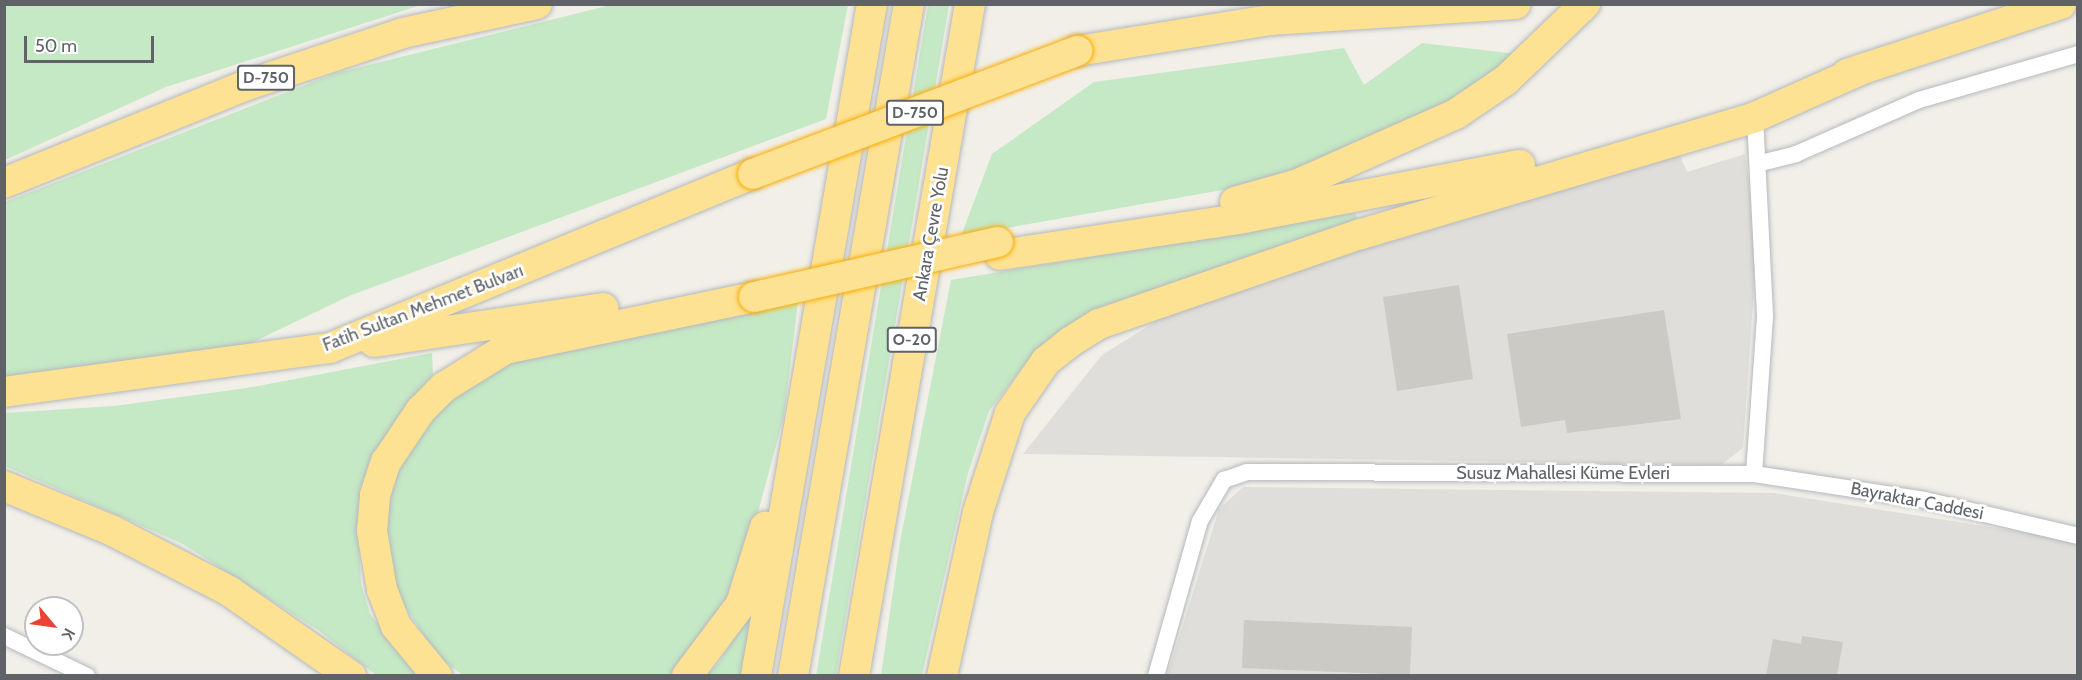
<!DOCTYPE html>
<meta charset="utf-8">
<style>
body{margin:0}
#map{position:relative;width:2082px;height:680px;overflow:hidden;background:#f1efe8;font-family:Cabin,sans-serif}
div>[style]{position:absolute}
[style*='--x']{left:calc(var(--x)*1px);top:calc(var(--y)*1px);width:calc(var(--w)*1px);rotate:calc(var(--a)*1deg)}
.industrial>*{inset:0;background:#e0deda}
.green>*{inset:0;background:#c5e8c5}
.building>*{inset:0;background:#cccac5}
.roads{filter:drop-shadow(0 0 2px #b5b8bc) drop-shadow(0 0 2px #b5b8bc)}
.street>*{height:16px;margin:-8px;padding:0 8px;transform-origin:8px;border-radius:8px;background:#fff}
.highway>*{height:30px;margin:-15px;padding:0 15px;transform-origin:15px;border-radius:15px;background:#fde293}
.bridges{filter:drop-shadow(0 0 2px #f9ab00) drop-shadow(0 0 2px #f9ab00)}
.highway-bridge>*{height:30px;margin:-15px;padding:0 15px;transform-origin:15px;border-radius:15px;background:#fde293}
span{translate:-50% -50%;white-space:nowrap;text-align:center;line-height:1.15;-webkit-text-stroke:5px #fff;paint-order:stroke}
.shield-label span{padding:2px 4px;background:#fff;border:2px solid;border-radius:4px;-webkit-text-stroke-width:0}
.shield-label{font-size:16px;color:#5f6368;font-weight:700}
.street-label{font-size:18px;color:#5f6368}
.frame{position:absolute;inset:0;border:6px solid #5f6368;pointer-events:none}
.north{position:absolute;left:24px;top:596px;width:60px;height:60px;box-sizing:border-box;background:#fff;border:2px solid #bfc1c3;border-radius:50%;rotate:119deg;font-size:16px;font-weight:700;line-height:24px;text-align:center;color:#5f6368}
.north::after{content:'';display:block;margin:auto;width:21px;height:27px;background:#ea4335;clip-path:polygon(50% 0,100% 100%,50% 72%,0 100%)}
.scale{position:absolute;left:24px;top:36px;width:130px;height:27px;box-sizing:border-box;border:3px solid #5f6368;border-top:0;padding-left:8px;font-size:18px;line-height:21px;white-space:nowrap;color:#5f6368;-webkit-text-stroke:4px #fff;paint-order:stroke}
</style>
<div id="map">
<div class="industrial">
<div style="clip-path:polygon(1679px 154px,1687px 172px,1745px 154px,1757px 245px,1743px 448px,1721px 465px,1023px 454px,1102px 355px,1161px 318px,1332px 254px)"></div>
<div style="clip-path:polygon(1243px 487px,1774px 493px,2047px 536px,2077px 545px,2077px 675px,1167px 676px,1219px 509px)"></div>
</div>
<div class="green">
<div style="clip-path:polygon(4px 5px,5px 4px,421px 5px,166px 87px,5px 160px)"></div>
<div style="clip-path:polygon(611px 5px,848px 5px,826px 119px,349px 296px,233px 352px,5px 377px,5px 202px,336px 73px)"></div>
<div style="clip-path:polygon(928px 5px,949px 5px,836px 675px,816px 676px)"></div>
<div style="clip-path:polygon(1422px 43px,1517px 54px,1477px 86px,1355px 152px,1251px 185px,961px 236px,992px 154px,1094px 82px,1344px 48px,1364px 85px)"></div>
<div style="clip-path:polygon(1355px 213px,1360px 224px,1036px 350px,989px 411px,968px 473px,922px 675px,881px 676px,900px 542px,951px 280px)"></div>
<div style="clip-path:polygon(798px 302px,784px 416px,742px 571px,730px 605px,673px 675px,464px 676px,439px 658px,401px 601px,384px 533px,393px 476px,441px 404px,519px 358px)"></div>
<div style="clip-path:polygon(432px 353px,433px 375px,404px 407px,366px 477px,358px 526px,361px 584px,370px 614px,418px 675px,376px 675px,318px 630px,183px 544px,5px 466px,5px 413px,114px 406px,247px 388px)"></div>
<div style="clip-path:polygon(752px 610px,747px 675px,706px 676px,719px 662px)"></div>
</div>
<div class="building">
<div style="clip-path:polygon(1459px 285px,1473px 379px,1397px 391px,1383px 297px)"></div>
<div style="clip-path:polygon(1664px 310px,1681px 419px,1567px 433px,1565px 420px,1521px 427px,1507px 334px)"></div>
<div style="clip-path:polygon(1244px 620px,1412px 627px,1410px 675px,1242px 668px)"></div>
<div style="clip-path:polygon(1802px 636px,1843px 642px,1837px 675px,1766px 675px,1773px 639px,1801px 644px)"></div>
</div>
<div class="roads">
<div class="street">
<div style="--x:1761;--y:163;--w:36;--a:-14"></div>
<div style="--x:1796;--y:154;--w:134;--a:-23.7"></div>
<div style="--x:1919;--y:100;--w:166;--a:-16.1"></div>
<div style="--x:1754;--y:474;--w:173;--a:8.6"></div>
<div style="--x:1925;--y:500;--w:157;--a:13.2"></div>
<div style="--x:4;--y:636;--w:92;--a:25.7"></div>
<div style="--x:1156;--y:676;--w:161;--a:-74.2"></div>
<div style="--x:1200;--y:521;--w:48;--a:-59.7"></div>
<div style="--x:1224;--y:480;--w:24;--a:-19"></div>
<div style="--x:1247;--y:472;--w:507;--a:0.23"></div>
<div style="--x:1754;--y:474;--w:159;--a:-86"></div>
<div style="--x:1765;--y:315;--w:198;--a:-92.9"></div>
</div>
<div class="highway">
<div style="--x:1077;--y:51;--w:195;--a:-9.1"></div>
<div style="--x:1270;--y:20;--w:246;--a:-3.7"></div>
<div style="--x:1847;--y:74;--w:225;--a:-18.1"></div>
<div style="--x:4;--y:183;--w:262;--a:-22"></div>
<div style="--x:247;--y:85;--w:164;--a:-18.4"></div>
<div style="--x:403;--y:33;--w:137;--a:-12.2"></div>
<div style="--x:1235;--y:202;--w:66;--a:-15.9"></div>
<div style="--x:1298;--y:184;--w:173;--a:-23.9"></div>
<div style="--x:1456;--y:114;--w:60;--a:-34.2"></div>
<div style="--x:1506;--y:80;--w:110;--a:-43.9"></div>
<div style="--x:1000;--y:255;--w:247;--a:-8.6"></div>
<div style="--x:1244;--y:218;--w:281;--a:-10.9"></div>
<div style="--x:374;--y:342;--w:232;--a:-8.4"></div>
<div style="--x:4;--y:392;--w:329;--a:-7.7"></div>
<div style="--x:330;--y:348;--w:457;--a:-22.4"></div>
<div style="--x:4;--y:486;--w:118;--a:22.4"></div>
<div style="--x:113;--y:531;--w:131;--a:27.3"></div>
<div style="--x:229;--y:591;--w:149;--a:34.9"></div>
<div style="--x:437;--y:676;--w:65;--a:-129.4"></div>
<div style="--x:396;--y:626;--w:39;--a:-111"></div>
<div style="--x:382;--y:590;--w:60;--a:-99.6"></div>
<div style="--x:372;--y:531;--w:36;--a:-85"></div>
<div style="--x:375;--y:495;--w:35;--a:-72"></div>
<div style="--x:386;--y:462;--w:63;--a:-56.1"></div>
<div style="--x:421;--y:410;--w:33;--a:-45"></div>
<div style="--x:444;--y:387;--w:72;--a:-31.9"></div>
<div style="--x:505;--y:349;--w:254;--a:-11.8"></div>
<div style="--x:687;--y:676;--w:90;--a:-53.1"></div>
<div style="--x:741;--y:604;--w:81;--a:-72.7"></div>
<div style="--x:756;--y:676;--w:682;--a:-80.21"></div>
<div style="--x:793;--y:676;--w:682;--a:-80.21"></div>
<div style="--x:854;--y:676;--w:682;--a:-80.21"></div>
<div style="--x:942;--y:676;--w:168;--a:-77.6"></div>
<div style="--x:978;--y:512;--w:104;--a:-72.1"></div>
<div style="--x:1010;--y:413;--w:63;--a:-55.3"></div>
<div style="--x:1046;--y:361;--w:31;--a:-38"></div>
<div style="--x:1070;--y:342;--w:34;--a:-32"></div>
<div style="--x:1099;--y:324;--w:277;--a:-19"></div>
<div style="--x:1361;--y:234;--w:411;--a:-16.5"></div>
<div style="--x:1755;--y:117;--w:120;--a:-24"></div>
</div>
</div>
<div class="bridges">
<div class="highway-bridge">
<div style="--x:753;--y:174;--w:347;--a:-20.8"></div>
<div style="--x:754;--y:297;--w:250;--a:-12.7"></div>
</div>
</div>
<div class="shield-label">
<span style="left:266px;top:78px">D-750</span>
<span style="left:915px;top:113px">D-750</span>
<span style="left:912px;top:340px">O-20</span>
</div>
<div class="street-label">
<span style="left:931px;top:234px;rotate:-80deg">Ankara Çevre Yolu</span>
<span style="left:423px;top:308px;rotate:-21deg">Fatih Sultan Mehmet Bulvarı</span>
<span style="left:1563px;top:473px">Susuz Mahallesi Küme Evleri</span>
<span style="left:1917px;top:501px;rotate:11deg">Bayraktar Caddesi</span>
</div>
<div class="frame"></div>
<div class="north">K</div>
<div class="scale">50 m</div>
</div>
